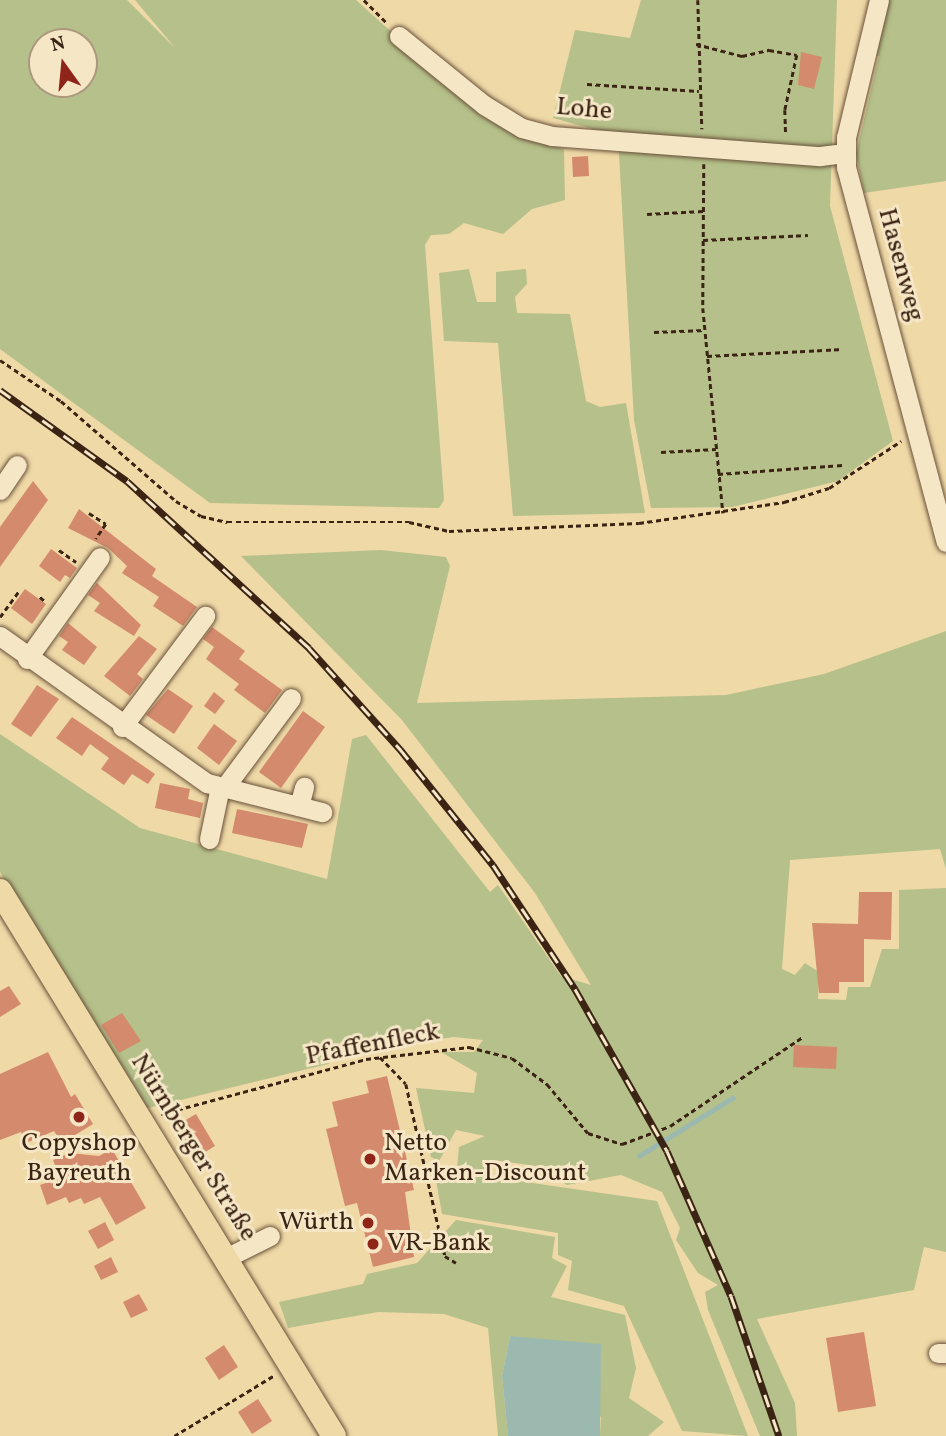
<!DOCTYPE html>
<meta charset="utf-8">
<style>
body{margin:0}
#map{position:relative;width:946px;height:1436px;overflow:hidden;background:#efd9a7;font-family:Vollkorn,serif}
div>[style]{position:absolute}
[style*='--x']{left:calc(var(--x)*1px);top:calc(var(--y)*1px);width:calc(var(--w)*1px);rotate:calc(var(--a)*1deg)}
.green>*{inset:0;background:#b5c08a}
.water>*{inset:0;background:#9cb9af}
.stream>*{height:4.5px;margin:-2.25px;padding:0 2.25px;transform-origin:2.25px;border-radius:2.25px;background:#9cb9af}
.building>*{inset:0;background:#d48a6d}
.path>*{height:2.5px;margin-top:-1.25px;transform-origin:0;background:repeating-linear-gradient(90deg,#3c2415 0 5px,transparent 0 8.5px)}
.roads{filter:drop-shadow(0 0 2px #69513a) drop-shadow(0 0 2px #69513a)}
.minor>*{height:19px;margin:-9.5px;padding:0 9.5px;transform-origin:9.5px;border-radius:9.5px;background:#f5e6c6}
.major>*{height:24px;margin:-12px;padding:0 12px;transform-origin:12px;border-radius:12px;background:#efd9a7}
.rail>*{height:7px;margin-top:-3.5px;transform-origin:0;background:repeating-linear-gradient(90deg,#f5e6c6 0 13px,#3c2415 0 26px);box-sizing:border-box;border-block:2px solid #3c2415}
.dots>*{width:19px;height:19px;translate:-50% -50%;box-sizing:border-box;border:4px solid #f5e6c6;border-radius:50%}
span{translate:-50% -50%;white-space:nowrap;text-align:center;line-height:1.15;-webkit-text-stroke:6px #f5e6c6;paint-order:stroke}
.street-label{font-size:26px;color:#3c2415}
.poi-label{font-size:26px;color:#3c2415}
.left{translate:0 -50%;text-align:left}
.right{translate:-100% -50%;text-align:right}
.north{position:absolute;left:28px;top:28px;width:70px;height:70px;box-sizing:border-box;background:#f5e6c6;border:2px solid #ab987f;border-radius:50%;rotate:345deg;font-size:19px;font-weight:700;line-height:28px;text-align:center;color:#3c2415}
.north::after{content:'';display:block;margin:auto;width:24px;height:32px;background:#8f2418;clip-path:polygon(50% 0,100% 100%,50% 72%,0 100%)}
</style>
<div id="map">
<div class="green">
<div style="clip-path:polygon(evenodd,0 0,127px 0,176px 49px,135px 0,356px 0,446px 81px,514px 132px,564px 149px,565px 200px,532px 209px,503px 234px,464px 223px,449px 234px,431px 235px,425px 245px,444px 500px,439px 508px,210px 503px,0 349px,0 0,42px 42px,84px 42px,84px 84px,42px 84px,42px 42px)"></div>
<div style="clip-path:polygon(641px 0,837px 0,830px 206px,893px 441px,838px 481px,732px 507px,651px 508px,634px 420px,618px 136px,553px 118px,575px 30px,630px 38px)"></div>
<div style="clip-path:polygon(879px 0,946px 0,946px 181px,864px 193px,856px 154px,879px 56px,864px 53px)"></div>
<div style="clip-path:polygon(469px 269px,477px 302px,496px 302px,496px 272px,526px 269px,527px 284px,515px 297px,517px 313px,570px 314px,586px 401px,600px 407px,626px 403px,645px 513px,513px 516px,498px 343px,444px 341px,439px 273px)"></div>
<div style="clip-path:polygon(381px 550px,446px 557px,450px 566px,417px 703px,726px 695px,824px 674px,946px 631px,946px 869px,940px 849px,790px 860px,782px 969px,795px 975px,805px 963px,819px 972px,818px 999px,846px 1000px,848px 987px,870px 987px,882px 949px,899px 949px,899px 890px,946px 888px,946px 1252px,924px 1247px,914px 1290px,757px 1319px,795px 1403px,797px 1436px,760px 1436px,708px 1310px,705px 1292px,718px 1285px,698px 1273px,676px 1240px,680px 1228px,662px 1192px,621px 1175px,567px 1185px,536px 1166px,493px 1160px,482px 1172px,457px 1168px,459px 1147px,485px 1136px,456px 1130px,439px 1161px,431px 1157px,416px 1088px,474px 1093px,477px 1073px,441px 1052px,474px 1052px,483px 1040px,454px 1037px,346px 1053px,328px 1064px,144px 1109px,0 872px,0 734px,140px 828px,327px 879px,352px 739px,366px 735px,490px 892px,498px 885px,561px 976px,591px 985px,535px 893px,402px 720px,241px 556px)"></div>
<div style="clip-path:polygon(434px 1169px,657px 1201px,748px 1436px,682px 1431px,624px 1306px,568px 1290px,572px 1261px,558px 1255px,558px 1233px,442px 1214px)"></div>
<div style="clip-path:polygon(456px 1220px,555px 1237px,552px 1258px,567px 1266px,551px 1297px,625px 1315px,636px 1368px,629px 1398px,664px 1422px,648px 1436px,600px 1436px,601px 1417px,510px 1336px,502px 1376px,508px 1436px,498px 1436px,488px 1328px,444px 1314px,378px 1312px,288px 1328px,279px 1302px,363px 1284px,367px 1274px,417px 1263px)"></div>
</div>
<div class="water">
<div style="clip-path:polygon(510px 1336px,601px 1344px,600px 1436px,508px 1436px,502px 1376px)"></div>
</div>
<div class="stream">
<div style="--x:639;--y:1156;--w:110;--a:-31.9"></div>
</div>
<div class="building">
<div style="clip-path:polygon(801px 52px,822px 57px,814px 89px,798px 85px)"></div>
<div style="clip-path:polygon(588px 156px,589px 176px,573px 177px,572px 157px)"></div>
<div style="clip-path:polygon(33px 481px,48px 500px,0 567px,0 527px)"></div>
<div style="clip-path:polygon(79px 509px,156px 569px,152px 576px,197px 607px,183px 626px,153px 606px,159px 597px,122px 573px,127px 566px,108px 548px,68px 528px)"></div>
<div style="clip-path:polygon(51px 549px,77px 568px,70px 578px,65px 575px,60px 582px,39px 566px)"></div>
<div style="clip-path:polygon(97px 583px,141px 625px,134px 636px,94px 611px,100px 603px,88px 595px)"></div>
<div style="clip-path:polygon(25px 589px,46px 604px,32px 624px,11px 608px)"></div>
<div style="clip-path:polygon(68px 623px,97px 647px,84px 665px,62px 650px,68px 642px,59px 636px)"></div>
<div style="clip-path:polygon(212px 627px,245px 651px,239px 659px,282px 690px,265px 713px,234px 690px,239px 684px,206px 659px,214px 647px,203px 639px)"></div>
<div style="clip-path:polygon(139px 636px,157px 649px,137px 674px,143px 679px,130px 696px,104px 676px)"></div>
<div style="clip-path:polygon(37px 685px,59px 699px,31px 737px,11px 724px)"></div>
<div style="clip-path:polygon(168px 689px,193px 706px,174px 734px,146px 715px)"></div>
<div style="clip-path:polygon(214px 692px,225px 701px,215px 714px,204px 706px)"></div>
<div style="clip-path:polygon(303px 711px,325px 727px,281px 788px,259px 772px)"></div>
<div style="clip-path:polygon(72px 717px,155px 774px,148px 784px,132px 774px,124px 785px,101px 769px,109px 758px,90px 744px,82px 756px,56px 738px)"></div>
<div style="clip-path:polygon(214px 724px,237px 741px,219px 765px,197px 748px)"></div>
<div style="clip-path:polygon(160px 783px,190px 789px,188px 799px,203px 803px,200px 818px,155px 808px)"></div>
<div style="clip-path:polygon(237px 809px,308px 824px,302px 848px,232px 833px)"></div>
<div style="clip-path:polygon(859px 892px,892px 892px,891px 940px,864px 939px,864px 982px,839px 982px,839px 993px,819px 993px,812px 923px,858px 924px)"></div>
<div style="clip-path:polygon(9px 986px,21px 1004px,0 1017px,0 991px)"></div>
<div style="clip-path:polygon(122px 1013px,141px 1041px,119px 1053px,101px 1025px)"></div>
<div style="clip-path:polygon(794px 1045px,837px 1047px,836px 1069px,793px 1067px)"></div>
<div style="clip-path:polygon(48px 1052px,71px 1097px,75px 1094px,93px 1124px,62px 1143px,54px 1131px,26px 1143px,21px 1132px,0 1140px,0 1074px)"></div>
<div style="clip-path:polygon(387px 1076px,414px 1190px,405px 1192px,414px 1257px,373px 1267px,357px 1203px,345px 1206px,326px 1129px,338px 1126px,332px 1102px,369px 1093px,366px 1081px)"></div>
<div style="clip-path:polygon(196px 1114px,215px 1146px,192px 1160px,172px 1128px)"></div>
<div style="clip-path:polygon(112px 1149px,146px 1208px,116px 1225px,100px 1197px,84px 1204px,81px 1198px,69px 1203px,66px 1197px,47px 1205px,40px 1185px,60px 1178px,53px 1160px,70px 1153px,99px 1156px)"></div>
<div style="clip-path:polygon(105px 1222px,114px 1240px,98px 1249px,88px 1231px)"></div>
<div style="clip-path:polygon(111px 1257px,118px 1272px,101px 1280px,94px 1266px)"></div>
<div style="clip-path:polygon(139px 1294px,148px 1310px,131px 1318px,123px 1302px)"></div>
<div style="clip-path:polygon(864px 1332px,876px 1406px,838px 1412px,826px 1338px)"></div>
<div style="clip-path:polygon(224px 1345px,238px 1367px,219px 1380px,205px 1358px)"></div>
<div style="clip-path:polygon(258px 1399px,272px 1421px,252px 1434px,238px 1412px)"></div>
</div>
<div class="path">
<div style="--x:364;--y:0;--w:33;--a:45"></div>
<div style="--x:698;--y:0;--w:129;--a:88.2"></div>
<div style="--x:696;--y:44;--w:48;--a:14.6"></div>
<div style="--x:742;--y:56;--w:28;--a:-13"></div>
<div style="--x:769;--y:50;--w:28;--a:10"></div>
<div style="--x:797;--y:55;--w:56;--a:102.3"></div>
<div style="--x:785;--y:110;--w:25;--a:88"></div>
<div style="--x:587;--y:84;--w:112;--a:3.6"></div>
<div style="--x:704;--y:164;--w:144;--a:90.4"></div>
<div style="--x:703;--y:308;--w:206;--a:84.4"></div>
<div style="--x:647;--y:214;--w:56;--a:-3.1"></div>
<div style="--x:703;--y:240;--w:105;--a:-2.7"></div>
<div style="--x:654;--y:332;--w:51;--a:-2.2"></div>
<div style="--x:707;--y:356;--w:136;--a:-2.9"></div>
<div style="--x:0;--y:360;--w:73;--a:33.9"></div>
<div style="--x:61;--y:401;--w:152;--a:41"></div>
<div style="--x:176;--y:501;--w:29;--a:31"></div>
<div style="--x:201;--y:516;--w:27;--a:13"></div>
<div style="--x:227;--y:522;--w:182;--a:0"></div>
<div style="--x:409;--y:522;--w:41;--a:12.7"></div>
<div style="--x:449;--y:531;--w:190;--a:-2.4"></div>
<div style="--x:639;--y:523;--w:147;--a:-8.2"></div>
<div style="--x:784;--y:502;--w:47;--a:-17.3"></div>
<div style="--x:829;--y:488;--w:86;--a:-33.1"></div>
<div style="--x:661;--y:452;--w:55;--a:-3.1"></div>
<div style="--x:718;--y:474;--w:125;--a:-4.1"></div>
<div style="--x:89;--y:513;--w:20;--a:33"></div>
<div style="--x:106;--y:524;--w:18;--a:124"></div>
<div style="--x:59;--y:550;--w:21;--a:35"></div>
<div style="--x:40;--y:597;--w:8;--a:40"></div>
<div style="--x:0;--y:617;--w:31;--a:-54"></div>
<div style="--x:380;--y:1057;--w:37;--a:46"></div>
<div style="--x:406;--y:1084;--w:176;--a:77.2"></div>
<div style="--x:445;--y:1256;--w:13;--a:32"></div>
<div style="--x:161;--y:1114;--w:212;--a:-15"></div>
<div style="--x:366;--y:1059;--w:104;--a:-6.6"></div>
<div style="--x:469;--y:1047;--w:44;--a:14.3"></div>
<div style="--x:512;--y:1058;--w:44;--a:36.6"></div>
<div style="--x:547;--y:1084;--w:64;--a:50.1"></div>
<div style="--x:588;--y:1133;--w:36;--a:18"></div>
<div style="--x:622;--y:1144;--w:51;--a:-20.6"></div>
<div style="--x:670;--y:1126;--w:161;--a:-33.9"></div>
<div style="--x:174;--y:1436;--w:116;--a:-31.2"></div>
</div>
<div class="roads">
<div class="minor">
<div style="--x:879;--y:0;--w:141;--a:103.5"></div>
<div style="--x:846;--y:137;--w:30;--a:90"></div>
<div style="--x:846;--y:167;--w:388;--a:75.1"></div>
<div style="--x:399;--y:36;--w:109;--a:39.1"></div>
<div style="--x:484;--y:105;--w:44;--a:31.2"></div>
<div style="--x:522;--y:128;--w:31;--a:15"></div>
<div style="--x:552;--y:136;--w:269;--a:4.3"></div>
<div style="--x:820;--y:156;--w:25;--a:-7"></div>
<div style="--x:0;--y:490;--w:30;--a:-56"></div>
<div style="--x:0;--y:636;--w:254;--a:35.4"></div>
<div style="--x:207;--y:783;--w:119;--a:14.2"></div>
<div style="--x:27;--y:659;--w:125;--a:-54.4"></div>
<div style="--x:122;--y:727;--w:139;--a:-53.2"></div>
<div style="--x:224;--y:788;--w:112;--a:-53.3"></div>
<div style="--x:299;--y:806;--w:20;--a:-75"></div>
<div style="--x:209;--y:839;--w:53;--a:-78.1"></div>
<div style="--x:226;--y:1258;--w:49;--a:-26.6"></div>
<div style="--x:938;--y:1353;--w:8;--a:0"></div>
</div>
<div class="major">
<div style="--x:0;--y:891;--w:639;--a:58.5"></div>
</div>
</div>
<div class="rail">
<div style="--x:0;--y:390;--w:156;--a:35.6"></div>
<div style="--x:127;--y:481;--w:247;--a:42.5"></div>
<div style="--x:309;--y:648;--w:136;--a:48"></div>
<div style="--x:400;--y:749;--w:149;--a:51.3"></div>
<div style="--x:493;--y:865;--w:149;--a:56.5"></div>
<div style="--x:575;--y:989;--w:186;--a:60.4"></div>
<div style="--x:667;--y:1151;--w:158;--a:66.2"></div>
<div style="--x:731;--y:1296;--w:148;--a:71.1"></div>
</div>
<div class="dots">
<div style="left:79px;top:1117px;background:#8f2418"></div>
<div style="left:370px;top:1159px;background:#8f2418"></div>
<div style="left:368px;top:1223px;background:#8f2418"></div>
<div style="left:373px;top:1244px;background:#8f2418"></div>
</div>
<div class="street-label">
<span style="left:584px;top:110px;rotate:5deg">Lohe</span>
<span style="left:900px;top:265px;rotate:75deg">Hasenweg</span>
<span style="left:373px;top:1045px;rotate:-11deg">Pfaffenfleck</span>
<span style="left:193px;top:1148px;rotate:58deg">Nürnberger Straße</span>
</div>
<div class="poi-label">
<span style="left:79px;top:1159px">Copyshop<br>Bayreuth</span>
<span class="left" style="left:384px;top:1159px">Netto<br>Marken-Discount</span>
<span class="right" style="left:354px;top:1223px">Würth</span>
<span class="left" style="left:387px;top:1244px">VR-Bank</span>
</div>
<div class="north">N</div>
</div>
